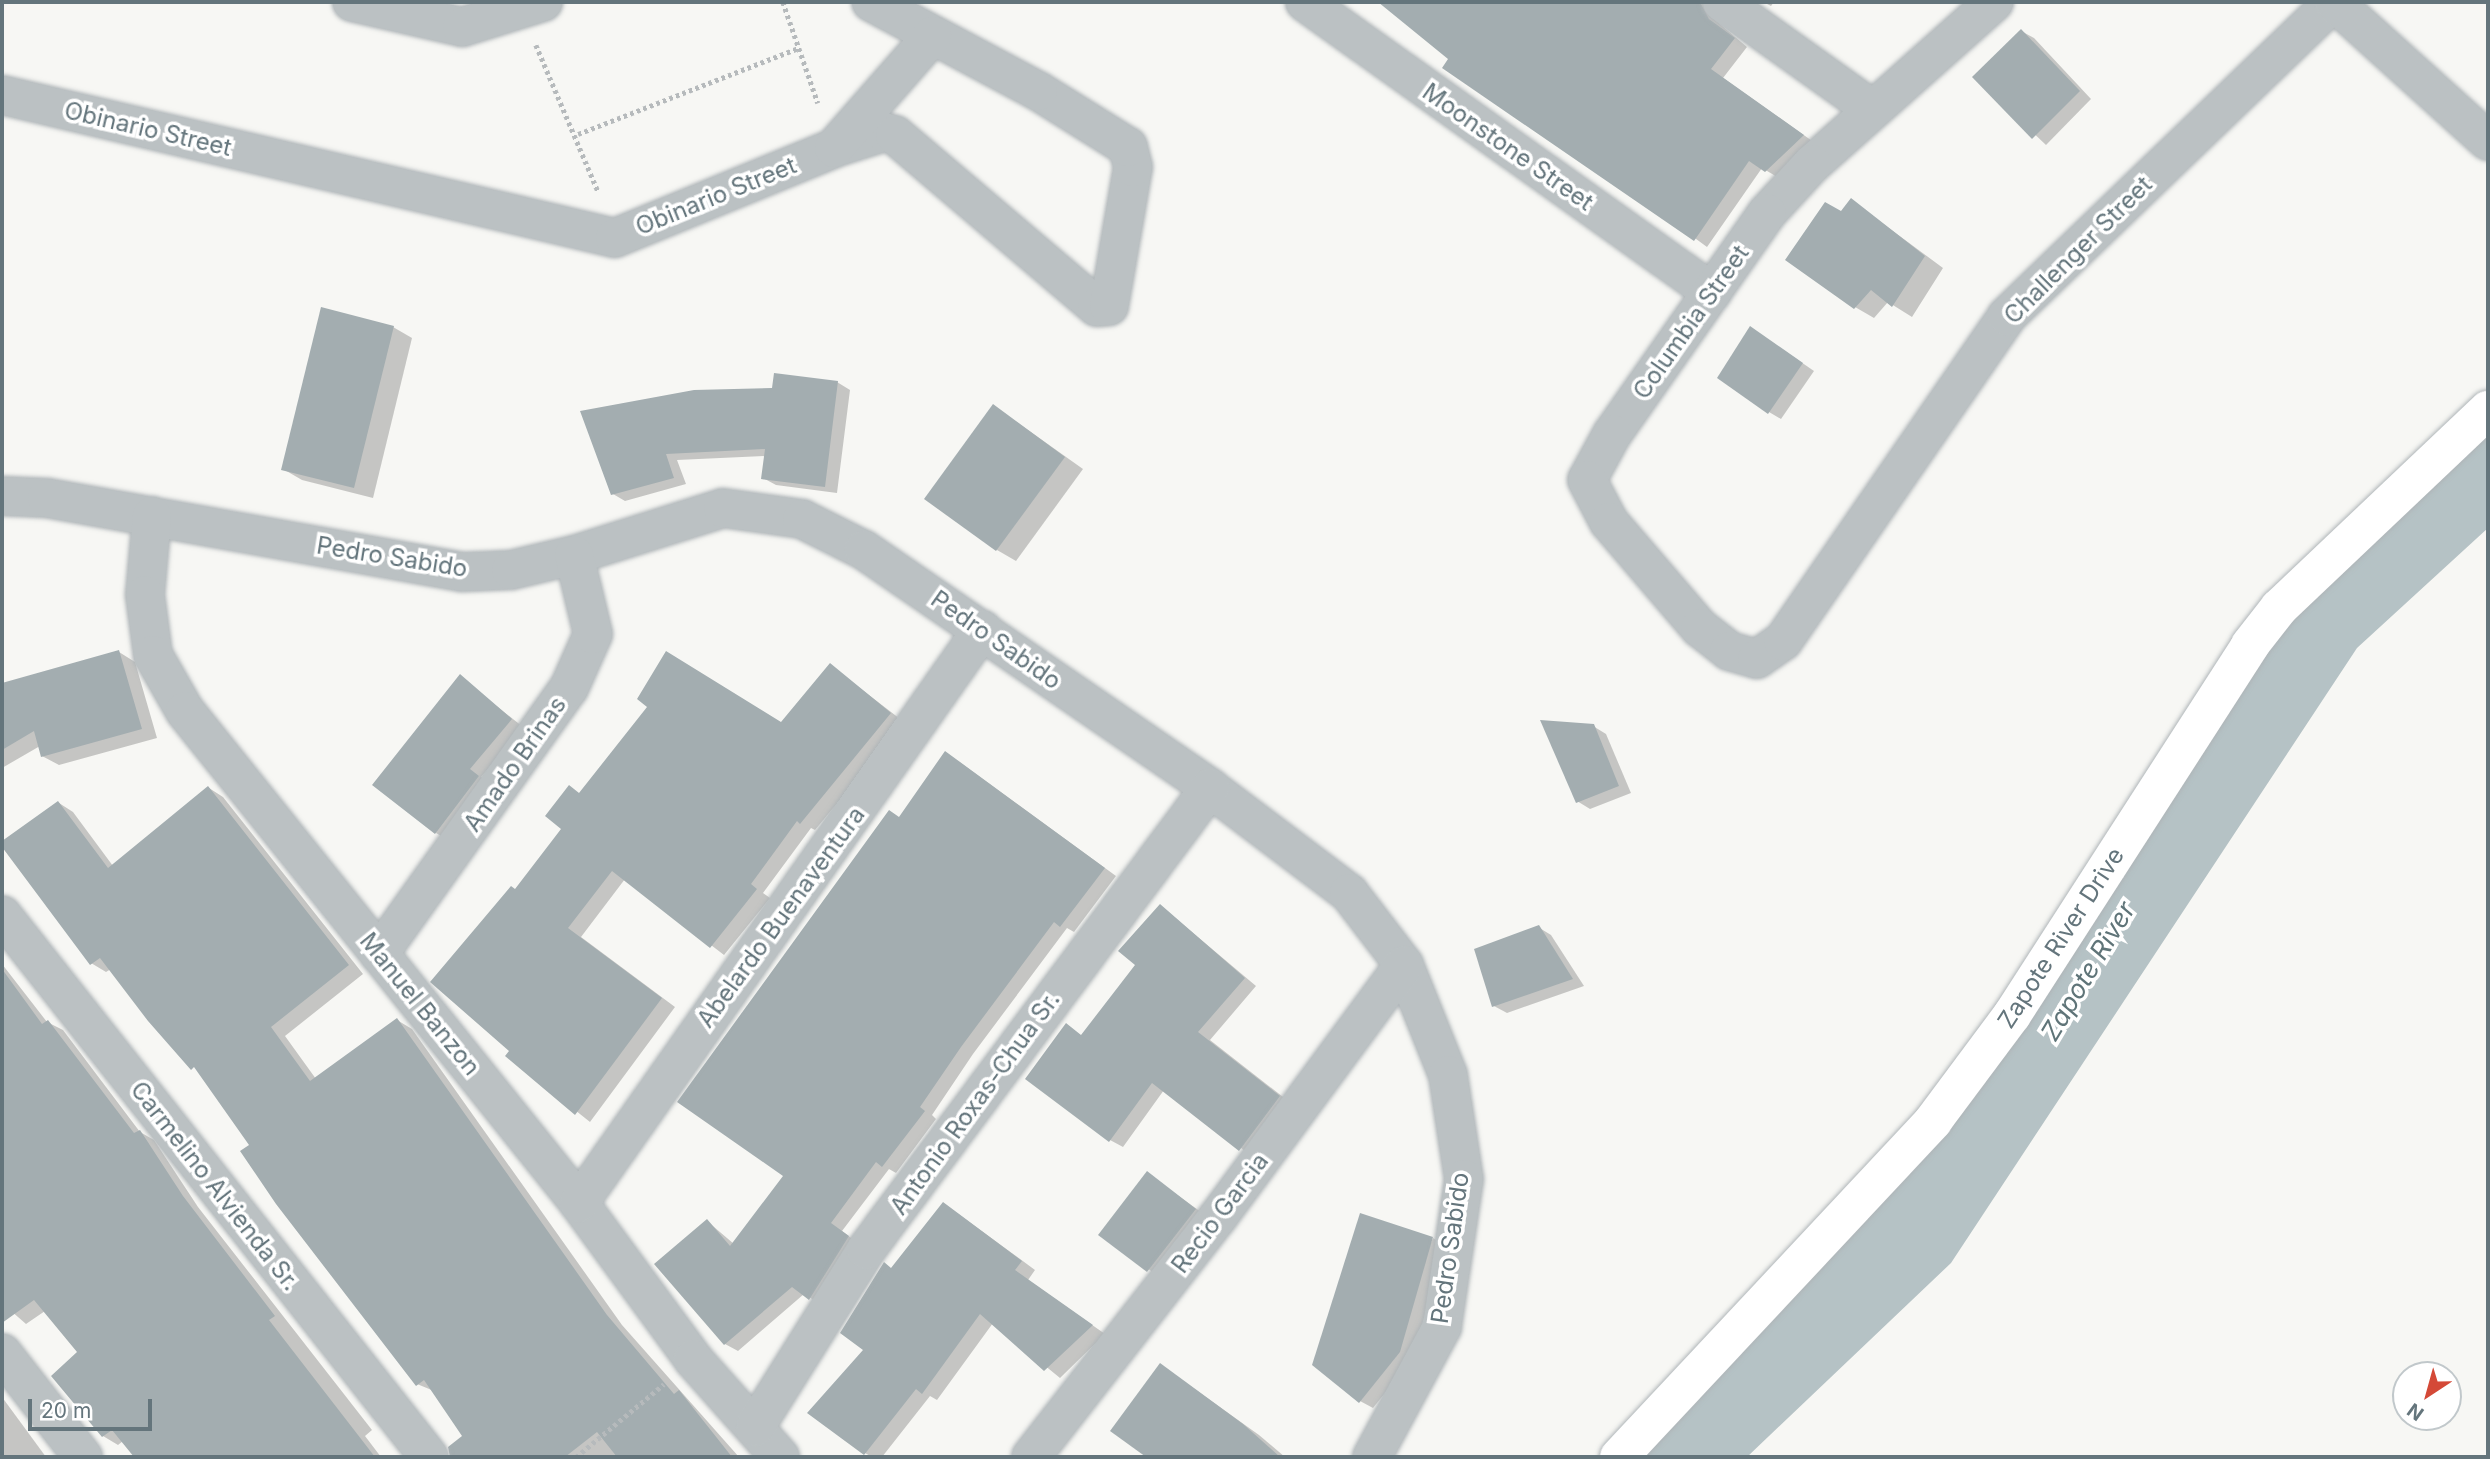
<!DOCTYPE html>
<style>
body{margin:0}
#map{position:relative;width:2490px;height:1459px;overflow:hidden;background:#f7f7f4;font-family:Inter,sans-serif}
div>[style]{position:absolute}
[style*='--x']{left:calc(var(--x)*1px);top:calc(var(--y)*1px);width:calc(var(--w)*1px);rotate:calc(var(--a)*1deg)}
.water>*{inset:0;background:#b5c2c5}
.shadow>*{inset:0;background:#0003}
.building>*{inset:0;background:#a3adb0}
.path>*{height:4.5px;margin-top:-2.25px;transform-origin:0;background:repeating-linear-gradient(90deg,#b6babc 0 3.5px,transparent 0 7px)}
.roads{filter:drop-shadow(0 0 2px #afb5b8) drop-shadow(0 0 2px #afb5b8)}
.minor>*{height:38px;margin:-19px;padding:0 19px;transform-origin:19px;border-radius:19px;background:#bbc1c3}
.major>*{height:38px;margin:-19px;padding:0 19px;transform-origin:19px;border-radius:19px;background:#fff}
span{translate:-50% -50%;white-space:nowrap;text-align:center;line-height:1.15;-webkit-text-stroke:7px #fff;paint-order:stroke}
.street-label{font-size:24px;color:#64757c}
.water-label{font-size:26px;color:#5f7478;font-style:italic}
.frame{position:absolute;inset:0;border:4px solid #64757c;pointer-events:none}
.north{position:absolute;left:2392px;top:1361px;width:70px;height:70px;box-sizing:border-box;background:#fff;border:2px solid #c1c8cb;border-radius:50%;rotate:216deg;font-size:19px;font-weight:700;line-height:28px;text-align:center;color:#64757c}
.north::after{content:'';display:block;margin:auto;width:24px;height:32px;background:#d44937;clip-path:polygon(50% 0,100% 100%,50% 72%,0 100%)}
.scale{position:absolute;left:28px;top:1399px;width:124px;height:32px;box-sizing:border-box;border:4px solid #64757c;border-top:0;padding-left:9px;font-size:21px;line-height:24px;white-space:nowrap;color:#64757c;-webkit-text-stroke:5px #fff;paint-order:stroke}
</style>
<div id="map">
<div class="water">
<div style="clip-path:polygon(2488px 420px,2488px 528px,2357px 648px,1951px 1263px,1747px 1457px,1634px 1457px,1873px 1210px,2290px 603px)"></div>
</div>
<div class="shadow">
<div style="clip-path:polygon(1389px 2px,1716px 2px,1715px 20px,1747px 47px,1723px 78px,1815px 143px,1779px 178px,1762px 168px,1707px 247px,1451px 59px,1387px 7px)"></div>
<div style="clip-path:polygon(1763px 2px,1774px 2px,1771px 6px)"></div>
<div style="clip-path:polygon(2021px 31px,2034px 38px,2091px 99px,2046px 145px,1975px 78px)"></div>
<div style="clip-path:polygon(1851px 200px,1943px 268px,1912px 317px,1888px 302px,1874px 318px,1855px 307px,1842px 213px)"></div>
<div style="clip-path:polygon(393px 327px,412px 338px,373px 498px,302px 480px,283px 469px)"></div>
<div style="clip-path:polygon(1763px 336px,1814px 371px,1781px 419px,1769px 412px)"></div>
<div style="clip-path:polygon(837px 382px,850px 390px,837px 493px,776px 485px,763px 478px,766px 456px,677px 460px,686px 484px,625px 501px,613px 494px,582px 412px)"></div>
<div style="clip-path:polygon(994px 406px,1083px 469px,1016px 561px,997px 550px)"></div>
<div style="clip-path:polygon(119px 652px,135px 662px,157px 738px,59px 765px,42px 756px,40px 746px,2px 768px,2px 684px)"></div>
<div style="clip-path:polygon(830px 665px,904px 722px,815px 830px,811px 828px,763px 893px,770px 898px,724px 955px,625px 879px,581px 937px,675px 1007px,590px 1122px,507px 1056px,511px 1050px,516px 890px,564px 829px,580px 794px,782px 724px)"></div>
<div style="clip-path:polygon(460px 677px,523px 727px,481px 777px,491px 784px,448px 840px,436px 833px)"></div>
<div style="clip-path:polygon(1593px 726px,1606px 734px,1631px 793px,1590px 809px,1577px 801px)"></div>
<div style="clip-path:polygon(958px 761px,1116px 876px,1074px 932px,1067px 928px,973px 1054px,932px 1115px,936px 1119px,896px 1173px,889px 1169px,842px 1231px,860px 1245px,822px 1305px,804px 1294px,738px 1351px,725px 1344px,707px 1221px,734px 1244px,786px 1176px,900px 818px)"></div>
<div style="clip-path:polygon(209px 788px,223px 797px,363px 974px,285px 1036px,316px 1079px,397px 1020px,412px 1029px,622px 1325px,739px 1457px,450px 1457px,450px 1448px,465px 1436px,434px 1391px,417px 1384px,201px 1073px,111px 969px,106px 972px,91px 963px,2px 844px,59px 803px,73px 812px,113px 866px)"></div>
<div style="clip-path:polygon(1161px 906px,1256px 986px,1210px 1040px,1292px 1104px,1253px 1157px,1164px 1090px,1123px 1147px,1110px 1140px,1066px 1026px,1082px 1036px,1137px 965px)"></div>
<div style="clip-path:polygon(1538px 927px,1551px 935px,1584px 986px,1507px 1013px,1494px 1006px)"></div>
<div style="clip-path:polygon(2px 964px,47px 1022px,63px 1030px,140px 1132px,154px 1140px,198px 1207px,372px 1430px,365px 1436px,381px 1457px,136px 1457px,123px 1441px,118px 1445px,103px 1436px,54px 1376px,80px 1352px,45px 1311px,26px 1324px,2px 1303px)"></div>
<div style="clip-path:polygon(1148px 1174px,1208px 1217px,1161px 1278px,1101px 1235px)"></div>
<div style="clip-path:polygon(957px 1213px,1035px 1270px,1028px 1280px,1105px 1334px,1060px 1378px,993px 1323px,937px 1400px,930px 1396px,882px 1457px,872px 1457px,865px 1453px,865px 1350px,893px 1269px)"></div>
<div style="clip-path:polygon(1433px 1238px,1445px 1246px,1412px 1359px,1373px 1408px,1360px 1401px)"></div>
<div style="clip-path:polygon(1161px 1365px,1259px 1435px,1285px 1457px,1149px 1457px,1112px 1431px)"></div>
<div style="clip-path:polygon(2px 1397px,46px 1457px,2px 1457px)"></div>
</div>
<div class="building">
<div style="clip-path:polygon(1378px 2px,1700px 2px,1709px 19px,1735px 38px,1711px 69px,1804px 135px,1765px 172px,1749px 161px,1694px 241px,1442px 68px,1448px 59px)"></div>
<div style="clip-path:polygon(2021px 29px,2080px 91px,2032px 139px,1972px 77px)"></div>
<div style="clip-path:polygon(1851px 198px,1925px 256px,1892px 307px,1871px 290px,1854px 309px,1785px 260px,1825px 202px,1841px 211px)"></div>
<div style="clip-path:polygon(321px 307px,394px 326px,354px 488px,281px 470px)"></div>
<div style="clip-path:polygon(1750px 326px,1803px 363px,1768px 414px,1717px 378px)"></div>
<div style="clip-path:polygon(774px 373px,838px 381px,825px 487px,761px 479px,765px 449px,666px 454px,674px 478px,611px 495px,580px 411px,694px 390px,772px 388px)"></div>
<div style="clip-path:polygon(993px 404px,1065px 457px,996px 551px,924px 499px)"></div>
<div style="clip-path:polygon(119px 650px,142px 729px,41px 757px,34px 731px,2px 750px,2px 683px)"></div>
<div style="clip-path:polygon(666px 651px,781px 722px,830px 663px,891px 713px,800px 824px,797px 821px,751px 884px,757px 889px,710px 948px,612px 871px,568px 928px,662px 998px,575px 1115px,505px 1056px,509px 1051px,430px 982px,511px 886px,515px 889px,561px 829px,545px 816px,569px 785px,579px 793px,647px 707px,637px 699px)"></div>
<div style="clip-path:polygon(460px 674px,512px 719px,470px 769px,479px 776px,435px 834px,372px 785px)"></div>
<div style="clip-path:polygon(1540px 720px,1594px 724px,1619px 786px,1576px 803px)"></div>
<div style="clip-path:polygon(945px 751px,1105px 868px,1060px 927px,1054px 922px,961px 1047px,920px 1107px,925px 1111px,882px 1167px,876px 1162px,831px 1223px,849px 1236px,809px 1300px,792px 1287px,724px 1345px,654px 1264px,707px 1219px,730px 1246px,783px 1176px,677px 1102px,889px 810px,899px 817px)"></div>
<div style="clip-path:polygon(208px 786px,349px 965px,271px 1027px,310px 1081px,397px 1018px,607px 1315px,674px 1394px,679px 1390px,732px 1457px,617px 1457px,597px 1432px,565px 1457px,450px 1457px,448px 1447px,462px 1436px,424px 1380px,416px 1386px,276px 1204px,240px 1151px,249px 1145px,194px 1067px,191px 1070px,148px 1021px,100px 958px,90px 965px,2px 847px,2px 841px,58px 801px,108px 868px)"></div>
<div style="clip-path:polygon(1160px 904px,1245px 978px,1198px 1032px,1280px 1096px,1239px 1151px,1152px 1083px,1109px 1142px,1025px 1079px,1066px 1023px,1081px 1035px,1135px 965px,1118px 951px)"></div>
<div style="clip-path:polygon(1539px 925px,1573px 979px,1492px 1007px,1474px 949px)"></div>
<div style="clip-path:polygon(2px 969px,42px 1024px,48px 1020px,134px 1133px,140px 1130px,183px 1196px,275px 1316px,269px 1320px,375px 1457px,134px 1457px,112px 1430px,102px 1437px,51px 1376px,77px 1352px,34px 1300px,2px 1323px)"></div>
<div style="clip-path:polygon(1147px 1171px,1196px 1209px,1147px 1272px,1098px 1235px)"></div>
<div style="clip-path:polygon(943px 1202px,1022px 1261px,1015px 1270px,1093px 1325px,1044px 1371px,980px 1314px,922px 1394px,916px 1389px,864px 1455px,807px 1413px,863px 1350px,840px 1333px,884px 1262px,891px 1268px)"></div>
<div style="clip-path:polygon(1360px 1213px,1433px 1237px,1400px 1352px,1359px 1403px,1312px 1365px)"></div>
<div style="clip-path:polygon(1160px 1363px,1243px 1424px,1280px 1457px,1146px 1457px,1110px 1431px)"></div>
</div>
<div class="path">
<div style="--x:783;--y:2;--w:107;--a:70.9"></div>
<div style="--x:536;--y:45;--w:159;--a:67"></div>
<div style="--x:578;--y:134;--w:237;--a:-21.3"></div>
<div style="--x:576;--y:1457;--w:114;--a:-39.7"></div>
</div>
<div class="roads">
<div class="minor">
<div style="--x:352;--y:2;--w:113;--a:12.8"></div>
<div style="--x:462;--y:27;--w:85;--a:-17.2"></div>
<div style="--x:1305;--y:2;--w:500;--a:35.5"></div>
<div style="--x:1722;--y:2;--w:184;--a:35.5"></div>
<div style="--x:1994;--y:2;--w:244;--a:138.3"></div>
<div style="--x:1812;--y:164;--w:67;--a:132.6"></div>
<div style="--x:1767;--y:213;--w:270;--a:125"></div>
<div style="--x:1612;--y:434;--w:52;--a:118.5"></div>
<div style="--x:1587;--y:480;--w:47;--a:62.4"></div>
<div style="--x:1609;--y:522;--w:140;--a:49.4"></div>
<div style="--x:1700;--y:628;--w:37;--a:38"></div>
<div style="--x:1729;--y:651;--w:29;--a:16"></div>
<div style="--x:1757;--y:659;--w:32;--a:-35"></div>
<div style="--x:1783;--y:641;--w:395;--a:-55.4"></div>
<div style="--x:2007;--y:316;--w:453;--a:-43.9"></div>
<div style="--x:2334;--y:2;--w:207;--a:42.1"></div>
<div style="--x:2;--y:95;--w:629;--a:13.13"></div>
<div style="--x:615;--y:238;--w:237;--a:-22.3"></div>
<div style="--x:834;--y:148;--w:52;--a:-17.7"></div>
<div style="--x:884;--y:132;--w:11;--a:15"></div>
<div style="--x:895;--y:135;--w:265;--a:40.4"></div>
<div style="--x:1097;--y:307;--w:12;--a:-5"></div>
<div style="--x:1109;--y:306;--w:141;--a:-80.2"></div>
<div style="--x:1133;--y:167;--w:21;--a:-104"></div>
<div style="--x:1128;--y:147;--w:106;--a:-148.1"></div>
<div style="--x:1038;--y:91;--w:189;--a:-151.9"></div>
<div style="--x:834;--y:148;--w:149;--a:-48.8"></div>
<div style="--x:2;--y:496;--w:45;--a:2.5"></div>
<div style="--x:47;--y:498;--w:422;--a:10.1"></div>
<div style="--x:462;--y:572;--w:49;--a:-2.3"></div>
<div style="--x:511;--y:570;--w:65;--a:-13.4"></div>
<div style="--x:574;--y:555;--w:156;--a:-17.5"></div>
<div style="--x:723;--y:508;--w:80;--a:7.9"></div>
<div style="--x:802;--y:519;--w:69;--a:26.6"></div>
<div style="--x:864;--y:550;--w:420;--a:34.5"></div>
<div style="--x:1210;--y:788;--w:174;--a:37.1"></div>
<div style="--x:1349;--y:893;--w:91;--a:52.6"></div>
<div style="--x:1404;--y:965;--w:118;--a:68.2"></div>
<div style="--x:1448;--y:1075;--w:105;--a:81.3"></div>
<div style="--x:1464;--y:1179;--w:150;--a:98.5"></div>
<div style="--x:1442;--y:1327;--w:148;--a:118.3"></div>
<div style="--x:152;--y:516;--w:79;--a:95.1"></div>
<div style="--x:145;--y:595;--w:61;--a:82.4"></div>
<div style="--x:153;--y:655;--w:64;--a:60.3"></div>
<div style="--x:185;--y:711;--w:630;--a:51.31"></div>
<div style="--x:579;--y:1203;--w:193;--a:53.8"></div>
<div style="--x:693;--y:1359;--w:131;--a:48.4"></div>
<div style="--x:2;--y:915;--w:690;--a:51.77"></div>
<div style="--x:379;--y:954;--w:327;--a:-54.5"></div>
<div style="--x:569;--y:688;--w:59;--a:-66"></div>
<div style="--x:593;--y:634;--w:81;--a:-103.5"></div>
<div style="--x:579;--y:1203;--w:701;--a:-54.88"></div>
<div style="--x:2;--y:1353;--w:132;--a:52.1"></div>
<div style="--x:755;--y:1427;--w:209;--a:-57.9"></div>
<div style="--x:866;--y:1250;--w:576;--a:-53.33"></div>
<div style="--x:1031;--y:1457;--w:304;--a:-52.1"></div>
<div style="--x:1218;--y:1217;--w:313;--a:-53.6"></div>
</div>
<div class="major">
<div style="--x:1619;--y:1457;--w:460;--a:-46.9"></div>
<div style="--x:1933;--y:1121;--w:132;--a:-53.3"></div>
<div style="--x:2012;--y:1015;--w:440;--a:-57.2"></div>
<div style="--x:2250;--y:645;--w:47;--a:-51.9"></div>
<div style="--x:2279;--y:608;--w:288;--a:-43.5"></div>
</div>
</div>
<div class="street-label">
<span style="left:148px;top:129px;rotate:13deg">Obinario Street</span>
<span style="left:1508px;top:147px;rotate:35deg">Moonstone Street</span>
<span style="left:716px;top:196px;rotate:-22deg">Obinario Street</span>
<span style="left:2078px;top:250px;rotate:-45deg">Challenger Street</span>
<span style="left:1691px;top:322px;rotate:-55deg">Columbia Street</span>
<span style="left:392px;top:557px;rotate:9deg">Pedro Sabido</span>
<span style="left:996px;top:640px;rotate:35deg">Pedro Sabido</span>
<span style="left:515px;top:764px;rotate:-55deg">Amado Brinas</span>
<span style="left:781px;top:917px;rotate:-54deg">Abelardo Buenaventura</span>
<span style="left:2061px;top:938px;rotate:-57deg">Zapote River Drive</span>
<span style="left:420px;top:1004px;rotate:51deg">Manuel Banzon</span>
<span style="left:975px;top:1103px;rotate:-54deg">Antonio Roxas-Chua Sr.</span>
<span style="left:215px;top:1186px;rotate:52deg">Carmelino Alvienda Sr.</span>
<span style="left:1220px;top:1213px;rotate:-53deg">Recio Garcia</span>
<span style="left:1450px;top:1248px;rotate:-82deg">Pedro Sabido</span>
</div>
<div class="water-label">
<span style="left:2088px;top:971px;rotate:-59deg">Zapote River</span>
</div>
<div class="frame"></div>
<div class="north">N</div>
<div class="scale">20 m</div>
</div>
